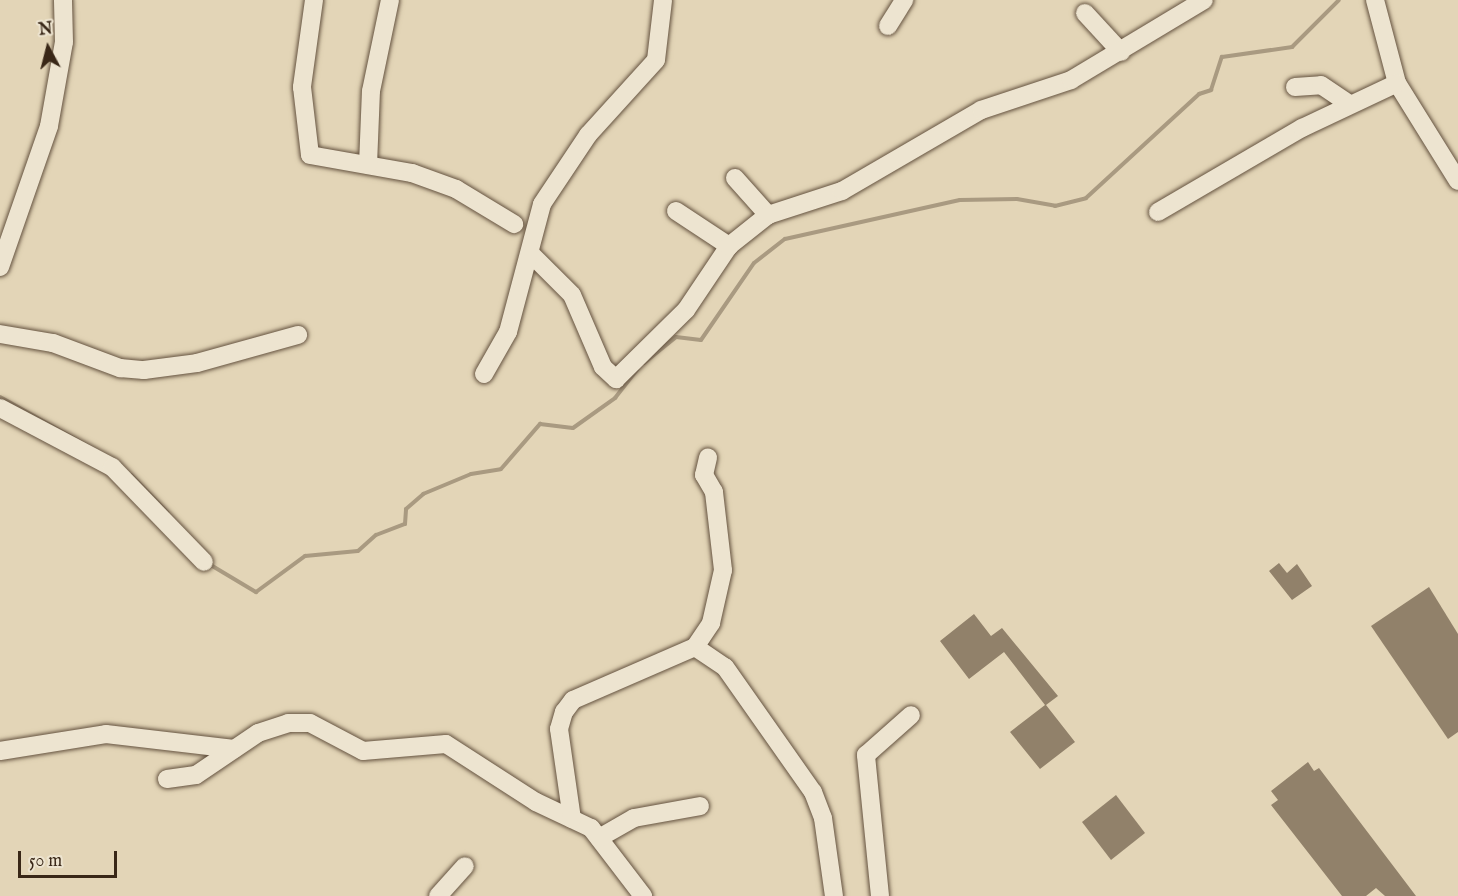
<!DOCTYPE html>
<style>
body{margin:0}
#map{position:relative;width:1458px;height:896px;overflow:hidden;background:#e3d5b7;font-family:"IM FELL English",serif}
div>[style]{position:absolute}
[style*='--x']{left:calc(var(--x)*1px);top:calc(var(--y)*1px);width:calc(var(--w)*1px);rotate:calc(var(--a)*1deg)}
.stream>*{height:4px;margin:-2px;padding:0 2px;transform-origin:2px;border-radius:2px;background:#a99a81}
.building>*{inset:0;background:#91816a}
.roads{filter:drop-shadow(0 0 2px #64523f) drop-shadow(0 0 2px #64523f)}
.minor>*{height:18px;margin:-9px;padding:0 9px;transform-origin:9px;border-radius:9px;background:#ede4d0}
span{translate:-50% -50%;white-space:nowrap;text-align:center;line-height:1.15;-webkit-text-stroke:6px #ede4d0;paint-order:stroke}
.north{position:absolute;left:18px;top:18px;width:60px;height:60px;-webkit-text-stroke:4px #ede4d0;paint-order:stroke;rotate:353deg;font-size:16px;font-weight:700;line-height:24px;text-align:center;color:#392717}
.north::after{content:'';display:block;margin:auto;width:21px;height:27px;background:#392717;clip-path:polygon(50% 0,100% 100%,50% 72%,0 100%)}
.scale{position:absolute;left:18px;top:851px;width:99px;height:27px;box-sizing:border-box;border:3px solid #392717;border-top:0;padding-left:8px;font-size:18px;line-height:21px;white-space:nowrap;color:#392717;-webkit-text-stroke:4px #ede4d0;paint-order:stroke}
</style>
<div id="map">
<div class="stream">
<div style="--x:644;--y:363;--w:41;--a:-39.1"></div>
<div style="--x:676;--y:337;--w:25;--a:7"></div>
<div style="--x:701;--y:340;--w:93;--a:-55.5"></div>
<div style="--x:754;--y:263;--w:39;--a:-38"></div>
<div style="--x:785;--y:239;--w:179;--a:-12.6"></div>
<div style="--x:960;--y:200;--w:57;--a:-1"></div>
<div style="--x:1017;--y:199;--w:39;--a:10"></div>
<div style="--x:1055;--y:206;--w:32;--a:-14"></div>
<div style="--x:1086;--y:198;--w:154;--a:-42.6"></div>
<div style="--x:1199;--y:94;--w:13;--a:-18"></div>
<div style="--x:1211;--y:90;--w:35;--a:-72"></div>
<div style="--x:1222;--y:57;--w:71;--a:-8.1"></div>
<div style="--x:1292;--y:47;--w:66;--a:-45"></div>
<div style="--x:0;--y:397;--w:107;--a:29.2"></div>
<div style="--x:131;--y:475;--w:52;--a:45.8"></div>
<div style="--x:209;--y:564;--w:55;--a:30.8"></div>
<div style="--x:256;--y:592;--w:61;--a:-36.3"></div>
<div style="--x:305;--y:556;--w:53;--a:-5.4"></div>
<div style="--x:358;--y:551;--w:24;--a:-42"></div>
<div style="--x:376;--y:535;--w:31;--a:-21"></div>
<div style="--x:405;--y:524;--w:15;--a:-86"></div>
<div style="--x:406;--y:509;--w:23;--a:-41"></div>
<div style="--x:423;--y:494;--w:52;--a:-22.6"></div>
<div style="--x:471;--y:474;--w:30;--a:-9"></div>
<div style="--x:501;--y:469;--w:60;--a:-49.1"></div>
<div style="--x:540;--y:424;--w:33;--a:7"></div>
<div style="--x:573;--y:428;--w:52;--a:-35.5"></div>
<div style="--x:615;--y:398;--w:37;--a:-52"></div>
</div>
<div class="building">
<div style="clip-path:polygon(1279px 563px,1287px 573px,1297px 564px,1312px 586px,1292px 600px,1269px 571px)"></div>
<div style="clip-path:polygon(1429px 587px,1458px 634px,1458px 732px,1448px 739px,1371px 626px)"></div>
<div style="clip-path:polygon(974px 614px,991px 636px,1002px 628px,1058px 696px,1046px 705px,1075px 742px,1040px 769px,1010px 732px,1045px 705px,1004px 652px,969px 679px,940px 641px)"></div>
<div style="clip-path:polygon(1308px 762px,1314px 771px,1319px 768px,1416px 896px,1385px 896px,1376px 888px,1366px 896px,1342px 896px,1271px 805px,1278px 800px,1271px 791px)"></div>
<div style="clip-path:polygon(1116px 795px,1145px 833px,1111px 860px,1082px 822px)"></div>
</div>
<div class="roads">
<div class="minor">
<div style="--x:314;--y:0;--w:88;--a:97.9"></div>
<div style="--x:302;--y:87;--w:68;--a:83.3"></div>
<div style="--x:310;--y:155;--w:104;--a:10"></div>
<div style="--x:412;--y:173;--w:47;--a:20"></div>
<div style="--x:456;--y:189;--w:68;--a:31.1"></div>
<div style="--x:1375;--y:0;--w:86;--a:75.2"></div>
<div style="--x:1397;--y:83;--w:115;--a:58.1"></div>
<div style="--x:1085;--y:13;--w:53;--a:47.3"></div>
<div style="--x:888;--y:26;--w:31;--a:-58"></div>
<div style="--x:1295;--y:87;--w:26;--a:-4"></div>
<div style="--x:1321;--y:85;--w:34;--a:34"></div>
<div style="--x:368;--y:165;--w:74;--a:-87.7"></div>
<div style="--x:371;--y:91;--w:93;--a:-78.2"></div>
<div style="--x:735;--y:178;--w:50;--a:48.3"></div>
<div style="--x:676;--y:211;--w:64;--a:33.4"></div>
<div style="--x:1158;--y:212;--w:167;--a:-30.3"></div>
<div style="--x:1302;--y:128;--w:105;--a:-25.3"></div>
<div style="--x:530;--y:253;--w:59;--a:45"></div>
<div style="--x:572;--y:295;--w:78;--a:66.7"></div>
<div style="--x:603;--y:367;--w:18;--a:43"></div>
<div style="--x:616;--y:379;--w:98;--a:-44.6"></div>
<div style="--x:686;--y:310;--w:77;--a:-56.1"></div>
<div style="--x:729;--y:246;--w:50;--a:-38.5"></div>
<div style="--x:768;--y:215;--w:78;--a:-18"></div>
<div style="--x:842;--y:191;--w:161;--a:-30.2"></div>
<div style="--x:981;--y:110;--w:95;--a:-18.4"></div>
<div style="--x:1071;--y:80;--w:155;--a:-31"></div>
<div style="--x:0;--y:267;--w:149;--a:-70.8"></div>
<div style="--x:49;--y:126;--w:85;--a:-79.9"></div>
<div style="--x:64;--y:42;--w:42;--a:-91.4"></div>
<div style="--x:0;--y:334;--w:54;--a:9.6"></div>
<div style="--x:53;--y:343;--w:72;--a:20.5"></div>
<div style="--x:120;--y:368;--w:24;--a:5"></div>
<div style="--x:144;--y:370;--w:53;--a:-7.5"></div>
<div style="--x:197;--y:363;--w:105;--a:-15.5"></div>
<div style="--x:484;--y:374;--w:48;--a:-60.3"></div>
<div style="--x:508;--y:332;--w:132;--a:-75.1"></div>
<div style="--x:542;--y:204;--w:83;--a:-56.3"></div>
<div style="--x:588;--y:135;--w:101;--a:-47.8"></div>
<div style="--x:656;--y:60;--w:60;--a:-83.3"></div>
<div style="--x:0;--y:408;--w:127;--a:27.8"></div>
<div style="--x:112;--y:467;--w:132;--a:45.9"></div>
<div style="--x:695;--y:647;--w:29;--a:-56"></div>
<div style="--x:711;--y:623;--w:54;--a:-77.2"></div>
<div style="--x:723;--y:570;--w:79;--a:-96.6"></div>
<div style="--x:714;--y:492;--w:20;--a:-120"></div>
<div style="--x:704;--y:475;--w:18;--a:-77"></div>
<div style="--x:0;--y:751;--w:107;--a:-9.1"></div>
<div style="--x:106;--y:734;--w:129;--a:6.7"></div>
<div style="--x:167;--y:779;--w:29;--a:-8"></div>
<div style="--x:196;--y:775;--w:75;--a:-34.1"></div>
<div style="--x:258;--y:733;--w:32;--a:-18"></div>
<div style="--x:288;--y:723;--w:22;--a:0"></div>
<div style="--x:310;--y:723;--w:60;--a:27.8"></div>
<div style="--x:363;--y:751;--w:83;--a:-4.8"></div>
<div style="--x:446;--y:744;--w:107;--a:32.8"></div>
<div style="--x:536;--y:802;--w:61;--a:25.3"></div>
<div style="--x:591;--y:828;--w:86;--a:52.6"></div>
<div style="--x:572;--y:819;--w:91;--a:-98.2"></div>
<div style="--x:559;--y:729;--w:18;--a:-74"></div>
<div style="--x:564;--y:712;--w:15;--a:-53"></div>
<div style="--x:573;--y:700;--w:133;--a:-23.5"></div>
<div style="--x:695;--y:647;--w:36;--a:34"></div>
<div style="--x:725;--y:667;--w:153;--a:54.9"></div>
<div style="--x:813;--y:792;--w:28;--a:69"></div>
<div style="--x:823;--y:818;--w:79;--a:82"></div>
<div style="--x:599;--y:838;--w:40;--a:-29.7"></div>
<div style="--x:634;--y:818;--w:67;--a:-10.3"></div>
<div style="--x:438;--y:896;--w:40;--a:-48"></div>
<div style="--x:880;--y:896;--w:142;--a:-95.7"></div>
<div style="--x:866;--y:755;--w:60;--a:-41.6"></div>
</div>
</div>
<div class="north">N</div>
<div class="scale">50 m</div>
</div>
